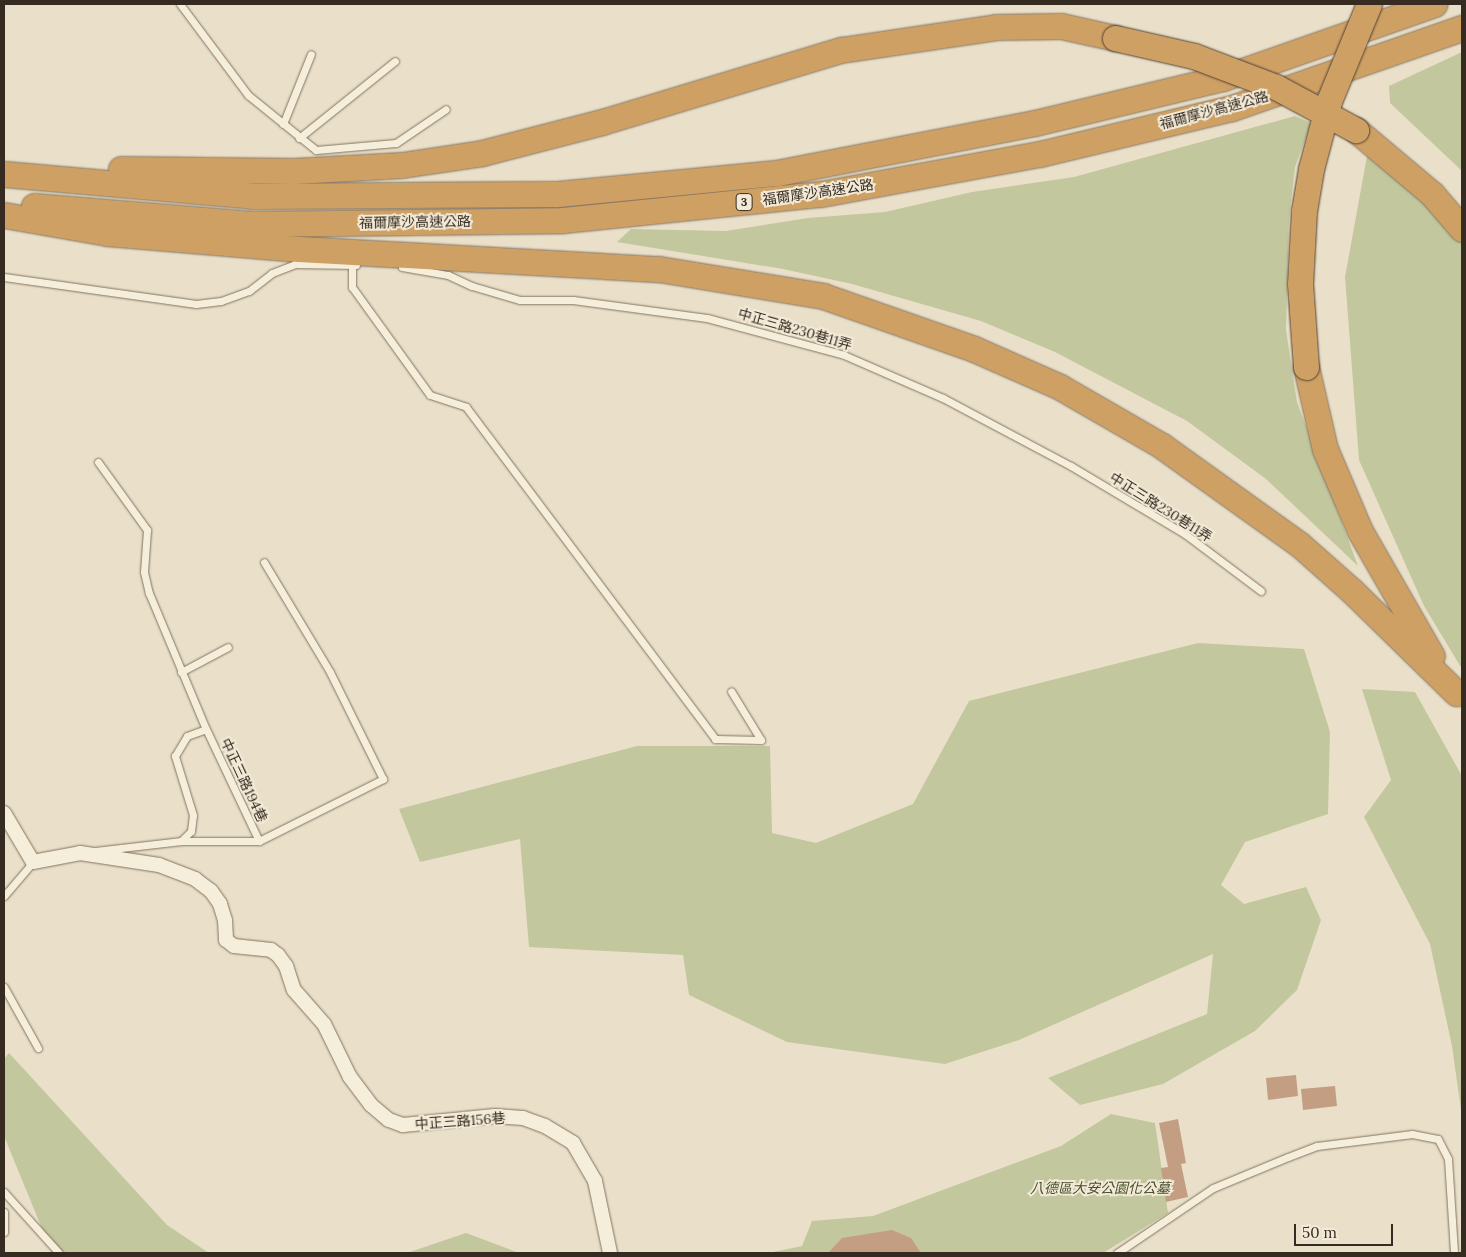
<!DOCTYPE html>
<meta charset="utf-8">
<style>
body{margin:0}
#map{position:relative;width:1466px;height:1257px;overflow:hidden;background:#eae0c9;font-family:Lora,"Noto Sans TC",serif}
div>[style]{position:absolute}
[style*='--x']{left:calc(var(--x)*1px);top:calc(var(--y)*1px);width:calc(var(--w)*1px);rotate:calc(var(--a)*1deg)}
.green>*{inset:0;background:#c2c79d}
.building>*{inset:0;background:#c49e83}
.roads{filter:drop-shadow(0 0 1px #84735f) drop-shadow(0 0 1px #84735f)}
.service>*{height:7px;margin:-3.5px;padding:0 3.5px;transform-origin:3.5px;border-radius:3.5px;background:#f5eedb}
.minor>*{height:14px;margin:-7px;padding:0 7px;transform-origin:7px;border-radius:7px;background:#f5eedb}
.motorway>*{height:25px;margin:-12.5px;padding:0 12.5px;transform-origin:12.5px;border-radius:12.5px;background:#cfa064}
.bridges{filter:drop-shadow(0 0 1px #534233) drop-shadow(0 0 1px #534233)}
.motorway-bridge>*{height:25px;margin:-12.5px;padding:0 12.5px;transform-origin:12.5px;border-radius:12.5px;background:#cfa064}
span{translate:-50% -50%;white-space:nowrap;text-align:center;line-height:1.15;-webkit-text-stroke:4px #f2ead7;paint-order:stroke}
.shield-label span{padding:1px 4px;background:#f2ead7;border:1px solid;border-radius:4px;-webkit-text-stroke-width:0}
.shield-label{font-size:12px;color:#362b21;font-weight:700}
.street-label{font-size:14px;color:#362b21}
.park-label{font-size:14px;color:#47502a;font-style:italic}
.frame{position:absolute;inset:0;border:5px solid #362b21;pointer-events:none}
.scale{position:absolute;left:1294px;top:1224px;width:99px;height:22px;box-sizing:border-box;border:2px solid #362b21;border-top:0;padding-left:6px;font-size:15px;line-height:18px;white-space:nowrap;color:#362b21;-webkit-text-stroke:4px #f2ead7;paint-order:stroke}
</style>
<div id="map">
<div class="green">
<div style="clip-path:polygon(1462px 52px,1462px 171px,1390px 103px,1389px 86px)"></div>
<div style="clip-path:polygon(1295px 116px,1311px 123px,1295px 167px,1289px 219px,1286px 330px,1297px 402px,1358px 566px,1266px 479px,1187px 421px,1055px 352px,981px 321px,852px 284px,783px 269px,617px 242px,631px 229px,726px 231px,808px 218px,885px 212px,972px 192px,1074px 177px)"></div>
<div style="clip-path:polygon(1369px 145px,1462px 238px,1462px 669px,1424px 606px,1359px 460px,1345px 277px)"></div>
<div style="clip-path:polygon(1198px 643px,1304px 649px,1330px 732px,1328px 814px,1245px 842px,1221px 885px,1244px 904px,1306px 887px,1321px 920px,1297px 990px,1255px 1031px,1163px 1084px,1080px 1105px,1048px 1078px,1207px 1014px,1213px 954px,1019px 1040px,945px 1064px,787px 1042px,689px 995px,683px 955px,529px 947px,520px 839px,420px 862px,399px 809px,637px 746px,770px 746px,772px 833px,816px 843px,913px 804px,969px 701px)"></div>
<div style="clip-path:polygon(1362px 689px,1415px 692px,1462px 776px,1462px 1117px,1452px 1046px,1430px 944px,1364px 817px,1391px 780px)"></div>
<div style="clip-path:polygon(9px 1053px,167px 1225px,209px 1253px,52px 1253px,4px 1136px,4px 1059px)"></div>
<div style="clip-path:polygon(1111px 1114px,1155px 1123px,1168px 1213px,1103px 1253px,768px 1253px,802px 1246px,812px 1221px,873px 1216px,1061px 1146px)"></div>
<div style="clip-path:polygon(466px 1233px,519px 1253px,407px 1253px)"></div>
</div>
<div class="building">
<div style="clip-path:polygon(1296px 1075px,1298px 1096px,1268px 1100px,1266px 1078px)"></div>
<div style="clip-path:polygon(1335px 1086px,1337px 1106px,1303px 1110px,1301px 1089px)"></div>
<div style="clip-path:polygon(1178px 1119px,1186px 1163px,1181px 1164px,1188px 1197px,1166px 1202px,1161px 1168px,1168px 1167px,1159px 1123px)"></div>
<div style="clip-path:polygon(892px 1230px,911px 1238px,921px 1253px,828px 1253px,842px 1238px)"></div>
</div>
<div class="roads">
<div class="service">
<div style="--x:180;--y:4;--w:114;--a:53.2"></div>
<div style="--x:248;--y:95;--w:87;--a:39"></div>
<div style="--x:316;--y:150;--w:80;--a:-5"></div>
<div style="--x:396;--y:143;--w:60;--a:-34.2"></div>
<div style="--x:283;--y:124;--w:75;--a:-68.2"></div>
<div style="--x:299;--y:138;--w:123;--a:-38.7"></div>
<div style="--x:352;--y:264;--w:23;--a:90"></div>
<div style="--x:352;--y:287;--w:133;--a:54.2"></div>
<div style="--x:430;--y:395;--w:38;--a:18"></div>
<div style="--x:466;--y:407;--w:415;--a:53.1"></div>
<div style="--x:715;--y:739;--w:46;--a:1.2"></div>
<div style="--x:761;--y:740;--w:57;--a:-121.5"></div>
<div style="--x:402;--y:267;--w:47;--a:9.9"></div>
<div style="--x:448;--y:275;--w:26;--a:25"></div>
<div style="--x:472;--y:286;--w:50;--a:16.3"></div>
<div style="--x:520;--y:300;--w:53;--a:0"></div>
<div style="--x:573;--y:300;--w:135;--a:7.7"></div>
<div style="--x:707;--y:318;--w:142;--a:15.1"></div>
<div style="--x:844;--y:355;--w:108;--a:23.5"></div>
<div style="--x:943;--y:398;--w:145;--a:28"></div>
<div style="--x:1071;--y:466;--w:133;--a:30.8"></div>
<div style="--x:1185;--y:534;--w:95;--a:36.9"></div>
<div style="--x:4;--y:277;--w:194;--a:8"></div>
<div style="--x:196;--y:304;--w:25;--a:-7"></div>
<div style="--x:221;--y:301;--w:30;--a:-20"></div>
<div style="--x:249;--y:291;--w:29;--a:-38"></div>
<div style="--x:272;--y:273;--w:25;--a:-21"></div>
<div style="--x:295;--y:264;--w:61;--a:0.9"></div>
<div style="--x:98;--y:462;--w:84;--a:54.2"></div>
<div style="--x:147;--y:530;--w:42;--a:94.1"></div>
<div style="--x:144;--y:572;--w:22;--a:77"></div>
<div style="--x:149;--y:593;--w:147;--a:67.3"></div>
<div style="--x:206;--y:729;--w:124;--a:64.7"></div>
<div style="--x:181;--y:672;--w:53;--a:-28"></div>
<div style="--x:181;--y:841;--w:14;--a:-45"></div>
<div style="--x:191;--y:831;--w:16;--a:-83"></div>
<div style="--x:193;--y:815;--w:62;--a:-107"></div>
<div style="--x:175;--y:756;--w:23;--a:-59"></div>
<div style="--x:187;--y:736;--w:20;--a:-20"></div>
<div style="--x:95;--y:851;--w:87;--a:-6.6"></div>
<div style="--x:181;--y:841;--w:78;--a:0"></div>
<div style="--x:259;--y:841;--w:139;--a:-26.6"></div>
<div style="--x:383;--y:779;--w:119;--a:-116.4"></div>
<div style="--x:330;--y:672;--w:128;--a:-121"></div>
<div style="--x:4;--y:896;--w:45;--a:-49.5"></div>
<div style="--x:4;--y:987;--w:70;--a:60.9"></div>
<div style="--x:4;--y:1192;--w:82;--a:48"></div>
<div style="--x:4;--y:1212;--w:20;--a:90"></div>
<div style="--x:1117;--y:1253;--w:116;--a:-34.1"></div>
<div style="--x:1213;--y:1188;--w:81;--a:-22.5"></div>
<div style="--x:1288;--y:1157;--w:31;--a:-21"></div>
<div style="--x:1317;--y:1146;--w:96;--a:-7.2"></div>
<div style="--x:1412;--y:1134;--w:26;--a:11"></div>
<div style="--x:1438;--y:1139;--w:22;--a:63"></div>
<div style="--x:1448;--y:1159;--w:94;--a:86.3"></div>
</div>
<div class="minor">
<div style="--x:4;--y:813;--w:57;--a:59.4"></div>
<div style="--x:33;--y:862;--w:48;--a:-10.8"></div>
<div style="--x:80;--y:853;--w:80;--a:8.6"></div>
<div style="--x:159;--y:865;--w:39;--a:21"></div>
<div style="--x:195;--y:879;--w:20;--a:37"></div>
<div style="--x:211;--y:891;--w:16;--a:55"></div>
<div style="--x:220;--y:904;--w:17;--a:73"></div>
<div style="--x:225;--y:920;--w:20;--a:87"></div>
<div style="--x:226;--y:940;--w:10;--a:37"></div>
<div style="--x:234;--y:946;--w:37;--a:6"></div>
<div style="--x:271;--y:950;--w:9;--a:36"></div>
<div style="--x:278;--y:955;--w:14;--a:54"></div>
<div style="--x:286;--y:966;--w:25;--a:72"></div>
<div style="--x:294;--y:990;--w:45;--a:48.6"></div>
<div style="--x:324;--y:1024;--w:59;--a:63.9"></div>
<div style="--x:350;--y:1077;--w:35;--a:53"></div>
<div style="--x:371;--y:1105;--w:23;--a:40"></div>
<div style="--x:389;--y:1120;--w:15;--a:20"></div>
<div style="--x:403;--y:1125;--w:92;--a:-5.6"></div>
<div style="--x:495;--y:1116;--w:28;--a:4"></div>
<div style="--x:523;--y:1118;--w:23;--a:20"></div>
<div style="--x:545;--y:1126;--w:33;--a:31"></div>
<div style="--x:573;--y:1143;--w:44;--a:59.9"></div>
<div style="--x:595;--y:1181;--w:74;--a:78.2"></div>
</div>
<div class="motorway">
<div style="--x:1356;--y:130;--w:99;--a:40.1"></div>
<div style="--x:1432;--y:194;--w:46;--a:49.4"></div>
<div style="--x:121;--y:169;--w:173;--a:0.7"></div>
<div style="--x:294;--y:171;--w:108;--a:-3.2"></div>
<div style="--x:402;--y:165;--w:81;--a:-8.5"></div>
<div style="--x:482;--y:153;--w:124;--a:-14.5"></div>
<div style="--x:602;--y:122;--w:250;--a:-16.8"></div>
<div style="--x:841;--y:50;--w:157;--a:-8.4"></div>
<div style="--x:996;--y:27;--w:65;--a:-0.9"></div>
<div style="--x:1061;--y:26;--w:55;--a:12.5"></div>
<div style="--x:4;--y:174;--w:250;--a:5"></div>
<div style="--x:253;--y:196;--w:304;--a:-0.4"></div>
<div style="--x:557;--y:194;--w:221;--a:-5.5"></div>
<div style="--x:777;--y:173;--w:263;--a:-11"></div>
<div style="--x:1035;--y:123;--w:193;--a:-13.5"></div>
<div style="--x:1223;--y:78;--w:224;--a:-19.3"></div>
<div style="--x:34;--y:206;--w:219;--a:4.7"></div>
<div style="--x:252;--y:224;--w:311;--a:-0.7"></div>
<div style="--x:563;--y:220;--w:259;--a:-5.8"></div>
<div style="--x:821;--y:194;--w:223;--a:-10.4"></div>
<div style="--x:1040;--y:154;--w:197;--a:-13.5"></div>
<div style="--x:1232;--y:108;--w:244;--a:-19.2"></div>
<div style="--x:4;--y:215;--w:105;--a:9.9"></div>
<div style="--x:107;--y:233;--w:193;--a:4.8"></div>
<div style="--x:299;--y:249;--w:361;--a:3.2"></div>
<div style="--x:659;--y:269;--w:166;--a:9.3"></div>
<div style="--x:823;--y:296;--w:160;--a:19.3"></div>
<div style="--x:974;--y:349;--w:94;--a:23.8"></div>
<div style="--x:1060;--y:387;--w:118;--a:30"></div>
<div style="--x:1162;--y:446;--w:168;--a:35.6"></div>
<div style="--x:1299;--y:544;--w:71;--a:41.6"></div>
<div style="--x:1352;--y:591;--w:146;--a:44.4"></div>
<div style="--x:1306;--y:367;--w:84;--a:77"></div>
<div style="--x:1325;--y:449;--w:89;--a:66.9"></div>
<div style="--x:1360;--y:531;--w:144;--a:60.1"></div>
</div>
</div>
<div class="bridges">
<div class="motorway-bridge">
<div style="--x:1115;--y:38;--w:81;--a:12.8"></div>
<div style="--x:1194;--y:56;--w:88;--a:20.7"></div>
<div style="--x:1276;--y:87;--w:91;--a:28.3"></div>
<div style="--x:1306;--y:367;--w:83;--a:-94.1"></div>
<div style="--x:1300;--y:284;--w:73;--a:-86.9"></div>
<div style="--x:1304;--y:211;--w:43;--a:-80.5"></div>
<div style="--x:1311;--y:169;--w:70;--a:-75.2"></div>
<div style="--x:1329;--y:101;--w:105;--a:-67.6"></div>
</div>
</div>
<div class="shield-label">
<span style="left:744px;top:202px">3</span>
</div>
<div class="street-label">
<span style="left:1214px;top:110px;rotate:-15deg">福爾摩沙高速公路</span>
<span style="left:818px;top:192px;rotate:-8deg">福爾摩沙高速公路</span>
<span style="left:415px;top:222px;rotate:-1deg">福爾摩沙高速公路</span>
<span style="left:795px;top:329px;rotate:16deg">中正三路230巷11弄</span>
<span style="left:1161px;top:507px;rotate:32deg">中正三路230巷11弄</span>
<span style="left:244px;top:780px;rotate:65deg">中正三路194巷</span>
<span style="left:460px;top:1121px;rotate:-4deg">中正三路156巷</span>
</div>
<div class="park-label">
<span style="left:1100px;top:1188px">八德區大安公園化公墓</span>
</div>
<div class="frame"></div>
<div class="scale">50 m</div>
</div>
